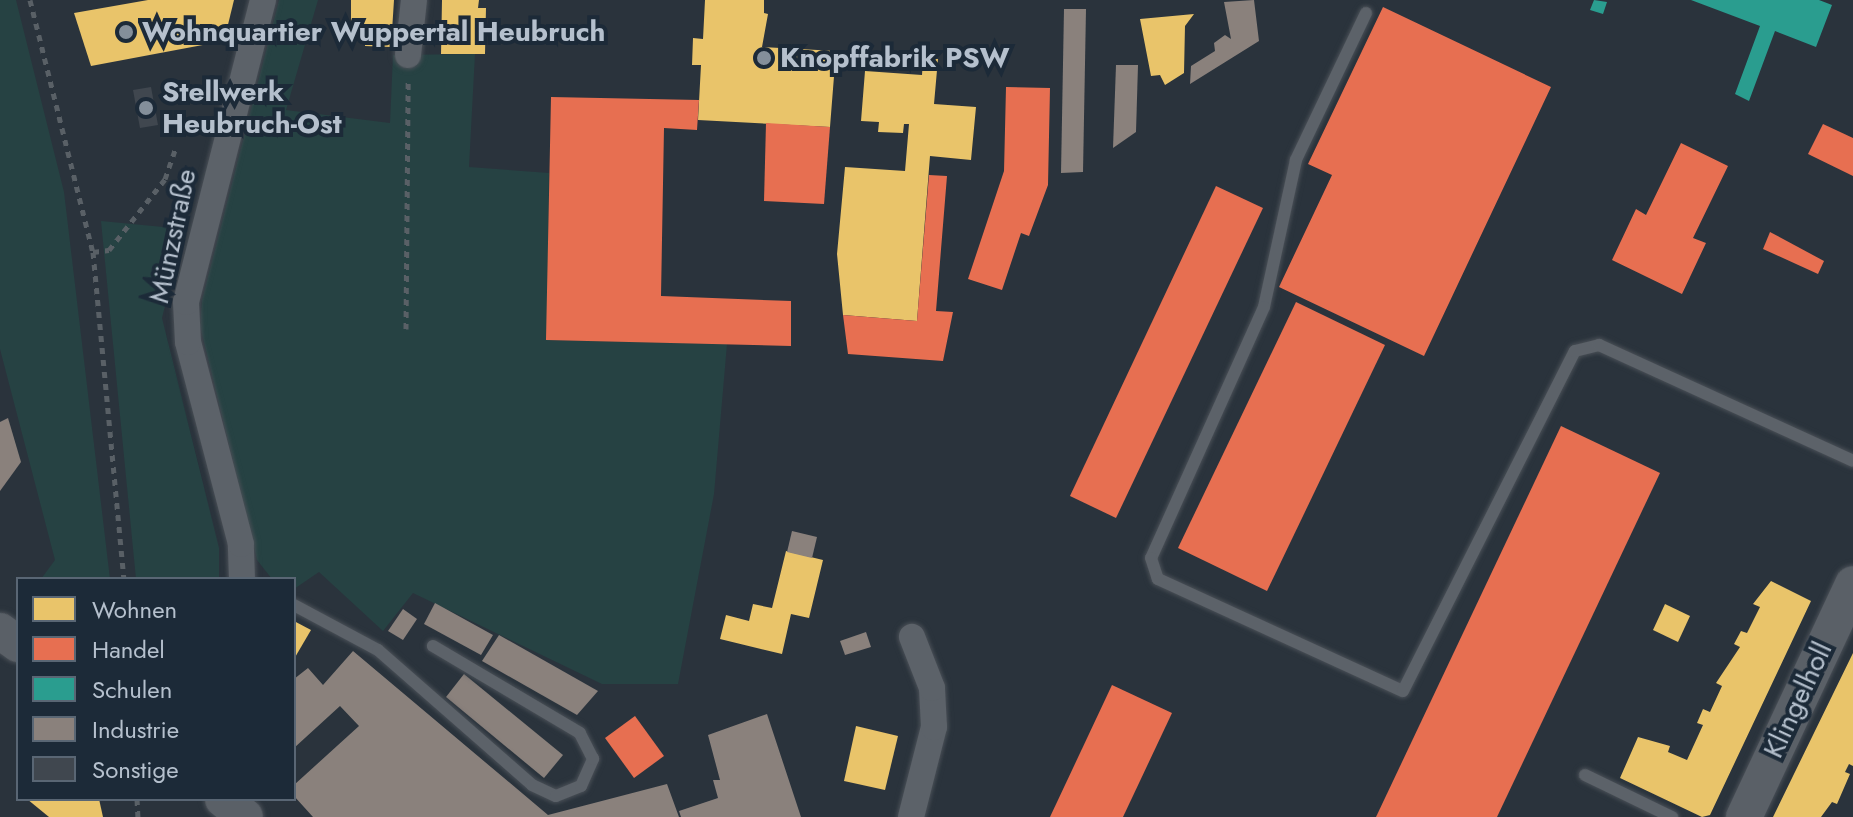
<!DOCTYPE html>
<meta charset="utf-8">
<style>
body{margin:0}
#map{position:relative;width:1853px;height:817px;overflow:hidden;background:#2a333c;font-family:Jost,sans-serif}
div>[style]{position:absolute}
[style*='--x']{left:calc(var(--x)*1px);top:calc(var(--y)*1px);width:calc(var(--w)*1px);rotate:calc(var(--a)*1deg)}
.green>*{inset:0;background:#264243}
.homes>*{inset:0;background:#e9c46a}
.shops>*{inset:0;background:#e76f51}
.schools>*{inset:0;background:#2a9d8f}
.industry>*{inset:0;background:#8a817c}
.building>*{inset:0;background:#40474f}
.path>*{height:5px;margin-top:-2.5px;transform-origin:0;background:repeating-linear-gradient(90deg,#596066 0 6px,transparent 0 12px)}
.roads{filter:drop-shadow(0 0 2px #494f56) drop-shadow(0 0 2px #494f56)}
.lane>*{height:12px;margin:-6px;padding:0 6px;transform-origin:6px;border-radius:6px;background:#5c6269}
.street>*{height:26px;margin:-13px;padding:0 13px;transform-origin:13px;border-radius:13px;background:#5c6269}
.secondary>*{height:36px;margin:-18px;padding:0 18px;transform-origin:18px;border-radius:18px;background:#5a6067}
.dots>*{width:22px;height:22px;translate:-50% -50%;box-sizing:border-box;border:4px solid #1c2a38;border-radius:50%}
span{translate:-50% -50%;white-space:nowrap;text-align:center;line-height:1.15;-webkit-text-stroke:8px #1c2a38;paint-order:stroke}
.poi-label{font-size:28px;color:#b5c0cd;font-weight:700}
.left{translate:0 -50%;text-align:left}
.street-label{font-size:28px;color:#b5c0cd}
.legend{position:absolute;left:16px;top:577px;width:280px;height:224px;box-sizing:border-box;background:#1c2a38;border:2px solid #596674;margin:0;padding:10px 14px;list-style:none;font-size:24px;color:#b5c0cd}
.legend li{display:flex;align-items:center;gap:16px;height:40px}
.legend b{width:40px;border:2px solid #596674}
</style>
<div id="map">
<div class="green">
<div style="clip-path:polygon(0 0,16px 0,64px 192px,110px 579px,41px 579px,55px 560px,0 349px)"></div>
<div style="clip-path:polygon(279px 0,318px 0,286px 110px,390px 123px,393px 55px,475px 54px,469px 167px,549px 173px,547px 340px,727px 344px,714px 494px,678px 684px,602px 684px,413px 593px,383px 631px,319px 572px,294px 589px,294px 579px,272px 579px,257px 560px,200px 326px,202px 300px)"></div>
<div style="clip-path:polygon(101px 221px,184px 229px,162px 318px,219px 548px,219px 579px,136px 579px)"></div>
</div>
<div class="homes">
<div style="clip-path:polygon(148px 0,234px 0,224px 41px,91px 66px,74px 13px)"></div>
<div style="clip-path:polygon(351px 0,394px 0,391px 47px,365px 46px,365px 35px,351px 34px)"></div>
<div style="clip-path:polygon(442px 0,479px 0,478px 8px,486px 8px,485px 54px,441px 54px)"></div>
<div style="clip-path:polygon(705px 0,764px 0,764px 13px,768px 14px,762px 47px,836px 51px,830px 127px,698px 120px,701px 65px,692px 65px,693px 38px,703px 39px)"></div>
<div style="clip-path:polygon(1194px 14px,1185px 26px,1184px 73px,1165px 85px,1160px 75px,1151px 76px,1140px 19px)"></div>
<div style="clip-path:polygon(923px 58px,938px 59px,934px 104px,976px 107px,971px 160px,930px 156px,917px 321px,843px 315px,837px 254px,845px 167px,905px 171px,909px 124px,904px 124px,903px 133px,878px 132px,879px 122px,861px 121px,865px 71px,922px 75px)"></div>
<div style="clip-path:polygon(786px 551px,823px 560px,809px 618px,791px 614px,782px 654px,720px 639px,726px 615px,749px 621px,753px 604px,772px 608px)"></div>
<div style="clip-path:polygon(1771px 581px,1811px 601px,1710px 815px,1702px 817px,1620px 778px,1638px 737px,1670px 746px,1668px 752px,1687px 760px,1703px 725px,1697px 723px,1703px 709px,1710px 712px,1722px 686px,1716px 683px,1740px 647px,1734px 644px,1741px 631px,1747px 633px,1760px 607px,1753px 604px)"></div>
<div style="clip-path:polygon(1665px 604px,1690px 616px,1678px 642px,1653px 630px)"></div>
<div style="clip-path:polygon(294px 621px,311px 630px,294px 659px)"></div>
<div style="clip-path:polygon(1853px 653px,1853px 766px,1849px 764px,1845px 772px,1850px 774px,1837px 804px,1832px 802px,1821px 817px,1773px 817px)"></div>
<div style="clip-path:polygon(856px 726px,898px 736px,885px 790px,844px 781px)"></div>
<div style="clip-path:polygon(27px 799px,99px 799px,103px 817px,49px 817px)"></div>
</div>
<div class="shops">
<div style="clip-path:polygon(1383px 7px,1551px 87px,1424px 356px,1279px 287px,1332px 175px,1308px 164px)"></div>
<div style="clip-path:polygon(1006px 87px,1050px 88px,1048px 185px,1029px 236px,1021px 233px,1002px 290px,968px 279px,1004px 171px)"></div>
<div style="clip-path:polygon(551px 97px,699px 100px,697px 130px,664px 128px,661px 296px,791px 301px,791px 346px,546px 340px)"></div>
<div style="clip-path:polygon(766px 123px,830px 127px,824px 204px,764px 201px)"></div>
<div style="clip-path:polygon(1823px 124px,1853px 138px,1853px 176px,1808px 154px)"></div>
<div style="clip-path:polygon(1681px 143px,1728px 166px,1693px 238px,1706px 243px,1682px 294px,1612px 260px,1636px 209px,1646px 215px)"></div>
<div style="clip-path:polygon(929px 175px,947px 176px,936px 311px,953px 312px,943px 361px,848px 354px,843px 315px,917px 321px)"></div>
<div style="clip-path:polygon(1216px 186px,1263px 208px,1116px 518px,1070px 496px)"></div>
<div style="clip-path:polygon(1770px 232px,1824px 261px,1818px 274px,1763px 249px)"></div>
<div style="clip-path:polygon(1296px 302px,1385px 345px,1267px 591px,1178px 548px)"></div>
<div style="clip-path:polygon(1561px 426px,1660px 473px,1497px 817px,1376px 817px)"></div>
<div style="clip-path:polygon(1112px 685px,1172px 713px,1123px 817px,1050px 817px)"></div>
<div style="clip-path:polygon(635px 716px,664px 756px,634px 778px,605px 738px)"></div>
</div>
<div class="schools">
<div style="clip-path:polygon(1594px 0,1607px 2px,1603px 14px,1590px 10px)"></div>
<div style="clip-path:polygon(1691px 0,1819px 0,1832px 5px,1816px 47px,1775px 31px,1749px 101px,1735px 94px,1760px 26px)"></div>
</div>
<div class="industry">
<div style="clip-path:polygon(1254px 0,1259px 41px,1190px 84px,1191px 66px,1215px 51px,1214px 43px,1225px 35px,1231px 39px,1224px 2px)"></div>
<div style="clip-path:polygon(1064px 9px,1086px 9px,1083px 172px,1061px 173px)"></div>
<div style="clip-path:polygon(1116px 65px,1138px 65px,1136px 132px,1113px 148px)"></div>
<div style="clip-path:polygon(8px 418px,21px 462px,0 491px,0 422px)"></div>
<div style="clip-path:polygon(792px 531px,817px 537px,812px 558px,787px 552px)"></div>
<div style="clip-path:polygon(435px 603px,493px 635px,481px 655px,424px 624px)"></div>
<div style="clip-path:polygon(403px 609px,417px 619px,403px 640px,388px 631px)"></div>
<div style="clip-path:polygon(866px 632px,871px 647px,845px 655px,840px 641px)"></div>
<div style="clip-path:polygon(499px 635px,598px 691px,577px 715px,482px 661px)"></div>
<div style="clip-path:polygon(353px 651px,548px 815px,667px 784px,679px 817px,313px 817px,294px 796px,294px 785px,359px 726px,340px 706px,294px 748px,294px 679px,308px 668px,323px 685px)"></div>
<div style="clip-path:polygon(464px 674px,563px 755px,544px 778px,446px 697px)"></div>
<div style="clip-path:polygon(767px 714px,801px 817px,681px 817px,679px 811px,718px 798px,713px 780px,720px 780px,708px 735px)"></div>
</div>
<div class="building">
<div style="clip-path:polygon(151px 87px,158px 125px,140px 128px,133px 90px)"></div>
</div>
<div class="path">
<div style="--x:30;--y:0;--w:260;--a:76"></div>
<div style="--x:93;--y:252;--w:328;--a:84.6"></div>
<div style="--x:93;--y:252;--w:16;--a:-7"></div>
<div style="--x:109;--y:250;--w:90;--a:-51.7"></div>
<div style="--x:165;--y:179;--w:31;--a:-71"></div>
<div style="--x:406;--y:329;--w:249;--a:-89.5"></div>
<div style="--x:137;--y:799;--w:18;--a:87"></div>
</div>
<div class="roads">
<div class="lane">
<div style="--x:1366;--y:13;--w:163;--a:115.5"></div>
<div style="--x:1296;--y:160;--w:150;--a:102.3"></div>
<div style="--x:1264;--y:307;--w:275;--a:114.2"></div>
<div style="--x:1151;--y:558;--w:22;--a:72"></div>
<div style="--x:1158;--y:579;--w:269;--a:24.6"></div>
<div style="--x:1403;--y:691;--w:381;--a:-63.2"></div>
<div style="--x:1575;--y:351;--w:25;--a:-14"></div>
<div style="--x:1599;--y:345;--w:279;--a:24.5"></div>
<div style="--x:294;--y:605;--w:95;--a:28.2"></div>
<div style="--x:378;--y:650;--w:205;--a:41.2"></div>
<div style="--x:532;--y:785;--w:26;--a:25"></div>
<div style="--x:556;--y:796;--w:27;--a:-22"></div>
<div style="--x:581;--y:786;--w:30;--a:-66"></div>
<div style="--x:593;--y:759;--w:29;--a:-117"></div>
<div style="--x:580;--y:733;--w:171;--a:-149.4"></div>
<div style="--x:1585;--y:775;--w:97;--a:25.8"></div>
</div>
<div class="street">
<div style="--x:408;--y:55;--w:55;--a:-83.8"></div>
<div style="--x:242;--y:579;--w:35;--a:-92"></div>
<div style="--x:241;--y:544;--w:209;--a:-104.7"></div>
<div style="--x:188;--y:342;--w:40;--a:-92.9"></div>
<div style="--x:186;--y:302;--w:312;--a:-75.7"></div>
<div style="--x:911;--y:817;--w:93;--a:-75.7"></div>
<div style="--x:934;--y:727;--w:39;--a:-93"></div>
<div style="--x:932;--y:688;--w:55;--a:-111.4"></div>
</div>
<div class="secondary">
<div style="--x:0;--y:631;--w:22;--a:36"></div>
<div style="--x:223;--y:799;--w:28;--a:39"></div>
<div style="--x:1744;--y:817;--w:257;--a:-64.9"></div>
</div>
</div>
<div class="dots">
<div style="left:126px;top:32px;background:#848f9a"></div>
<div style="left:764px;top:58px;background:#848f9a"></div>
<div style="left:146px;top:108px;background:#848f9a"></div>
</div>
<div class="poi-label">
<span class="left" style="left:142px;top:32px">Wohnquartier Wuppertal Heubruch</span>
<span class="left" style="left:780px;top:58px">Knopffabrik PSW</span>
<span class="left" style="left:162px;top:108px">Stellwerk<br>Heubruch-Ost</span>
</div>
<div class="street-label">
<span style="left:173px;top:236px;rotate:-78deg">Münzstraße</span>
<span style="left:1798px;top:700px;rotate:-65deg">Klingelholl</span>
</div>
<ul class="legend">
<li><b style="height:22px;background:#e9c46a"></b>Wohnen</li>
<li><b style="height:22px;background:#e76f51"></b>Handel</li>
<li><b style="height:22px;background:#2a9d8f"></b>Schulen</li>
<li><b style="height:22px;background:#8a817c"></b>Industrie</li>
<li><b style="height:22px;background:#40474f"></b>Sonstige</li>
</ul>
</div>
